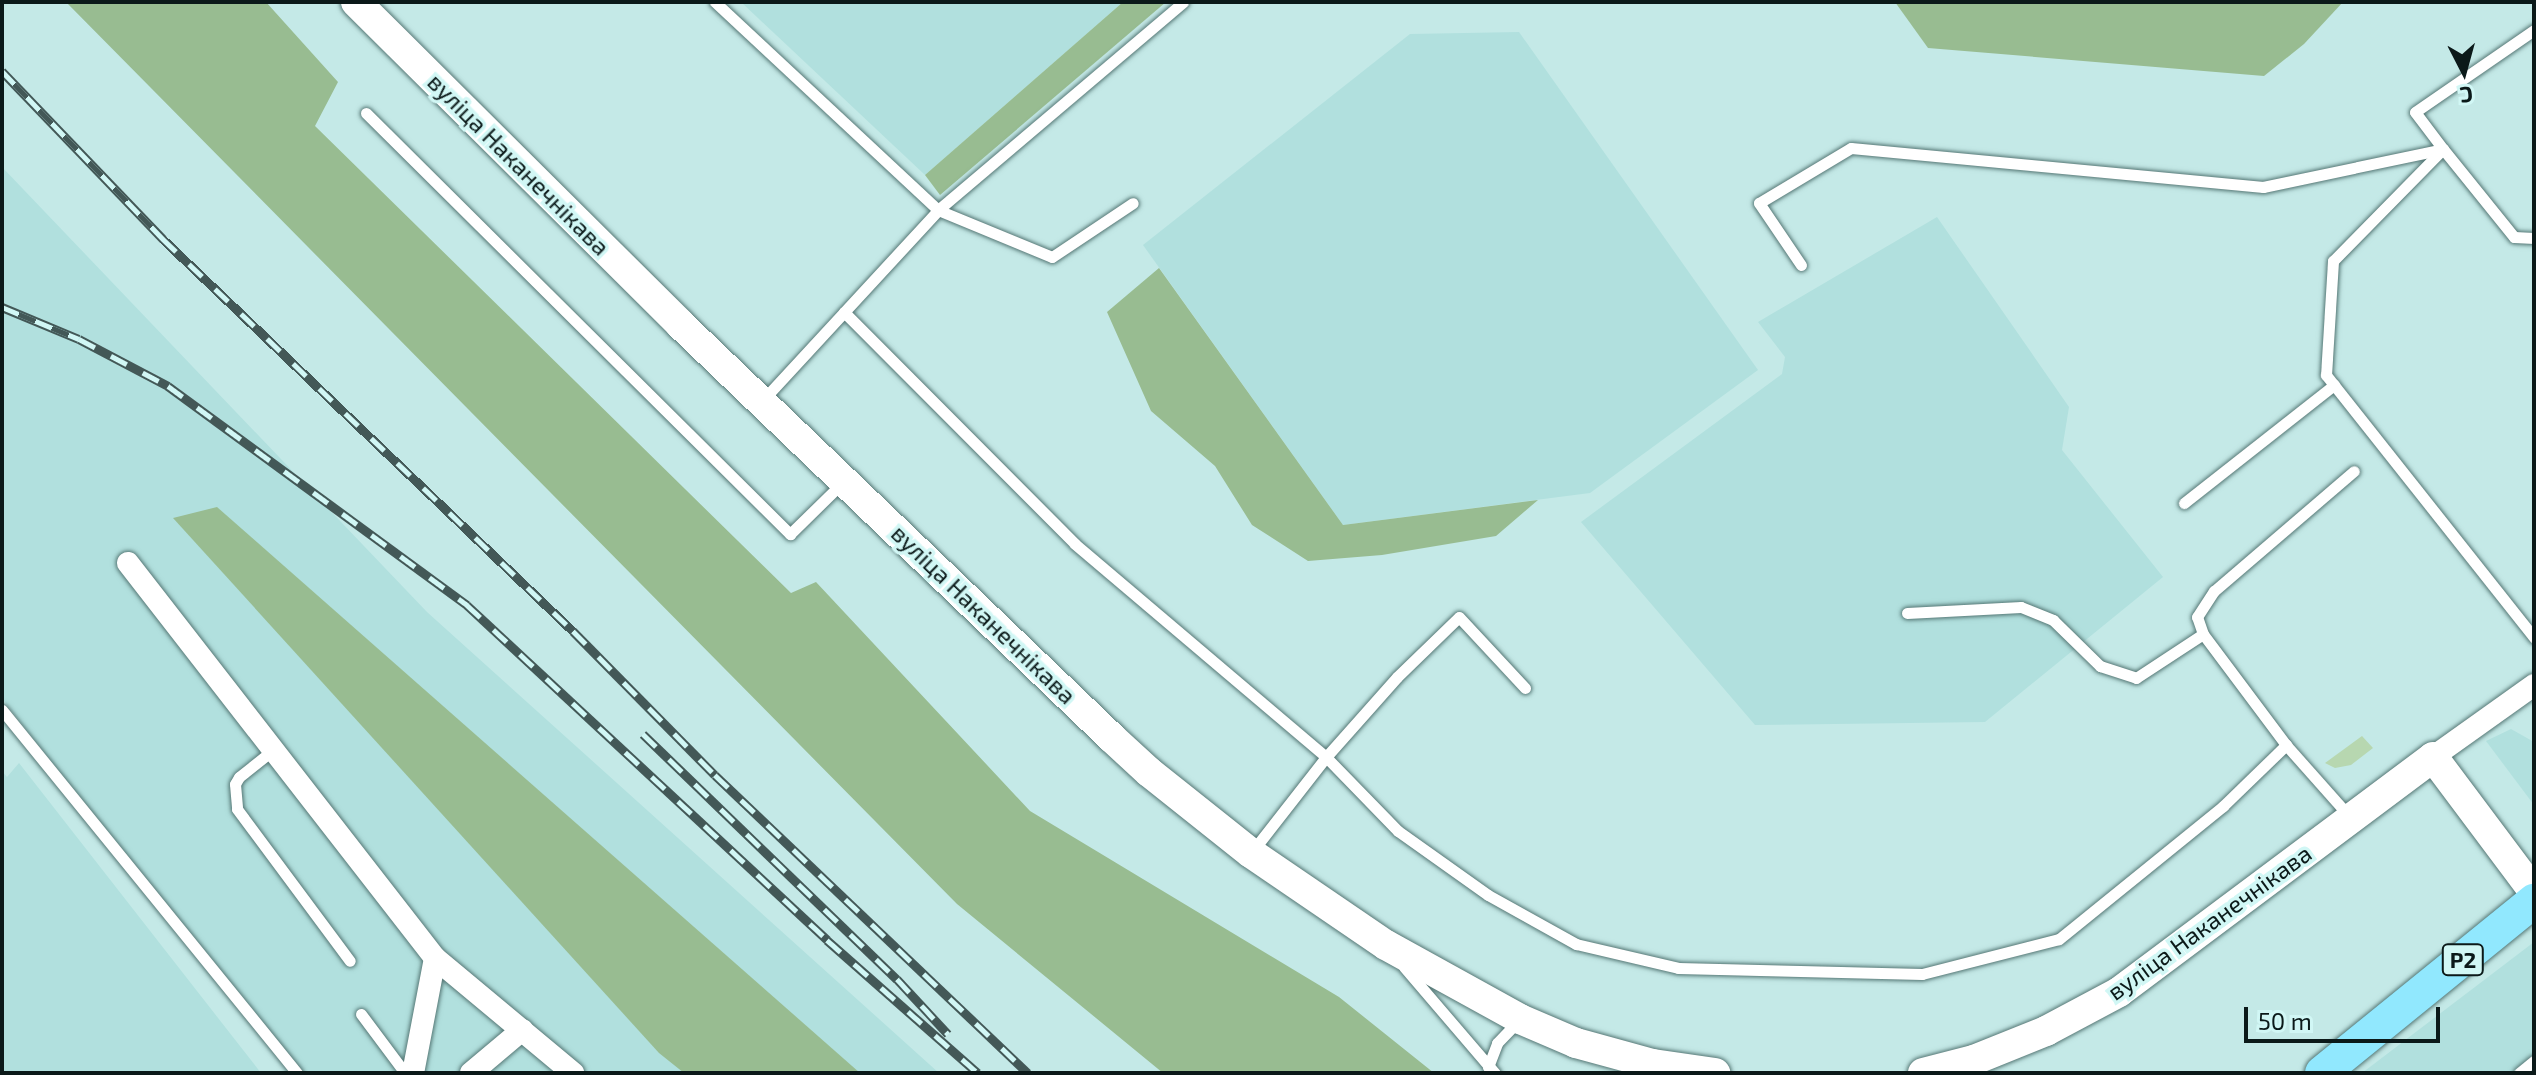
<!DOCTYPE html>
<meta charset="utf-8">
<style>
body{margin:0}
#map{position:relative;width:2536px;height:1075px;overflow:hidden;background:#c4e9e7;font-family:"Exo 2",sans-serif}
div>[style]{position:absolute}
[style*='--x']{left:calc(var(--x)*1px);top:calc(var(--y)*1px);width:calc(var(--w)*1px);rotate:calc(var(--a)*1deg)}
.built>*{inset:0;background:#b1e0de}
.green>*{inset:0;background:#b7d7b0}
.forest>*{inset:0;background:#98bc91}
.roads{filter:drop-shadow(0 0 2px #557775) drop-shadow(0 0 2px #557775)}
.service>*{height:11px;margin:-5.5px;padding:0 5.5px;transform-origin:5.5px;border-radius:5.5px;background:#fff}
.minor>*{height:22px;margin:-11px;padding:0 11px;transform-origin:11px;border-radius:11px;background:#fff}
.secondary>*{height:30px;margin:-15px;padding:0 15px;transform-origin:15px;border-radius:15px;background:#fff}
.primary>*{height:34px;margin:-17px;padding:0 17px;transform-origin:17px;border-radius:17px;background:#91e8fe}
.rail>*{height:9px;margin-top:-4.5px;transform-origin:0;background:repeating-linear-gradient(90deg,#d1f7f5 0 18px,#435857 0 36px);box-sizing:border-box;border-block:2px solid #435857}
span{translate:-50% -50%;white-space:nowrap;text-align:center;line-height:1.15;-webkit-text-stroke:7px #d1f7f5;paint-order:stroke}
.shield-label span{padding:2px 6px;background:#d1f7f5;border:2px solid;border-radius:6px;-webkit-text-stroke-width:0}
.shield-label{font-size:22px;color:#0b1919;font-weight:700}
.street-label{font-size:24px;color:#0b1919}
.frame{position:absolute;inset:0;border:4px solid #0b1919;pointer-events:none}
.north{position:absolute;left:2424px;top:32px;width:80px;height:80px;-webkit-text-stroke:6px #d1f7f5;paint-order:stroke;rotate:174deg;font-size:22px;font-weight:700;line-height:32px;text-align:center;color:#0b1919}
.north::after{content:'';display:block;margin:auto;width:28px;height:36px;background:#0b1919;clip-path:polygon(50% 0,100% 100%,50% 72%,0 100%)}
.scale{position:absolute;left:2244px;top:1007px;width:196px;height:36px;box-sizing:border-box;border:4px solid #0b1919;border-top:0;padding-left:10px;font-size:24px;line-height:28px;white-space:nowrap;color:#0b1919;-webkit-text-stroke:6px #d1f7f5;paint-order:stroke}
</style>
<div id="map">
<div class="built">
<div style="clip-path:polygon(741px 2px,1123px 2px,925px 175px)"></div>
<div style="clip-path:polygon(1519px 32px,1758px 370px,1590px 493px,1343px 525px,1143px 245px,1410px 34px)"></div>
<div style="clip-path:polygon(2px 167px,427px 612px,939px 1073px,290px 1073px,2px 698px)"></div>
<div style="clip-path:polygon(1937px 217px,2069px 407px,2062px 450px,2163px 577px,1985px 722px,1755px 725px,1581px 522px,1782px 374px,1785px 357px,1758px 322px)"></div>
<div style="clip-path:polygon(2511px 729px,2534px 742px,2534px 805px,2486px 741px)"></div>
<div style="clip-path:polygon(19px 763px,261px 1073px,2px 1073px,2px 771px,7px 777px)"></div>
<div style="clip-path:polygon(2534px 942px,2534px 1073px,2362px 1073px)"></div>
</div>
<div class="green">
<div style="clip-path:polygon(2362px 736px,2373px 748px,2351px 765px,2335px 768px,2325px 763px)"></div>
</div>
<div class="forest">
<div style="clip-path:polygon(66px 2px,266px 2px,338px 82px,315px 126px,791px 593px,816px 582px,1030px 811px,1339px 997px,1434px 1073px,1163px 1073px,957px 904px)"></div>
<div style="clip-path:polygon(1123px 2px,1166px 2px,940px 195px,925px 175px)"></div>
<div style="clip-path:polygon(1895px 2px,2343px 2px,2304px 44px,2264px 76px,1928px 48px)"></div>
<div style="clip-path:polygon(1159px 268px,1343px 525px,1538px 500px,1496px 536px,1382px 555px,1308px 561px,1252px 525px,1215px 466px,1151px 411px,1107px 312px)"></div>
<div style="clip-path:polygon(217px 507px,860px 1073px,684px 1073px,659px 1053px,173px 518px)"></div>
</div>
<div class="roads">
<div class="service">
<div style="--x:715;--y:2;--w:305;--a:43"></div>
<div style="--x:938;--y:210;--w:123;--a:22.4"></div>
<div style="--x:1052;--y:257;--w:97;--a:-33.7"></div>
<div style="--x:366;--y:113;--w:598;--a:44.8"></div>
<div style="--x:790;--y:534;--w:73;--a:-44.4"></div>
<div style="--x:2534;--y:238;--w:20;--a:-177"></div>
<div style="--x:2514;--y:237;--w:113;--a:-128.9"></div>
<div style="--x:2443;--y:149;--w:157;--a:134.5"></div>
<div style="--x:2333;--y:261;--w:114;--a:93.5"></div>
<div style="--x:2326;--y:375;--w:335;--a:51.6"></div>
<div style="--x:1801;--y:265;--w:75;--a:-124.1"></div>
<div style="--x:1759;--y:203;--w:107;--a:-30.9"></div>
<div style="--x:1851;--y:148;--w:414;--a:5.4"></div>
<div style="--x:2263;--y:187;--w:184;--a:-11.9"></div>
<div style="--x:2443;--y:149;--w:46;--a:-127.1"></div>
<div style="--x:2415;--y:112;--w:145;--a:-34.6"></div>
<div style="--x:844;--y:312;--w:327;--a:45.1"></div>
<div style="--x:1075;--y:544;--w:329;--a:40.3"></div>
<div style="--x:1326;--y:757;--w:103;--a:45.8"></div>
<div style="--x:1398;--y:831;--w:110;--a:35.4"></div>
<div style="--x:1488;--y:895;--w:101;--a:29.1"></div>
<div style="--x:1576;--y:944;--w:105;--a:13.2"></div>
<div style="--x:1678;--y:968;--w:244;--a:1.4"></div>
<div style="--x:1922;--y:974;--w:141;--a:-14.3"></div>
<div style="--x:2059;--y:939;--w:211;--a:-39"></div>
<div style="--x:2223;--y:806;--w:88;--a:-44.1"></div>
<div style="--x:762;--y:401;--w:260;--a:-47.3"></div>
<div style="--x:938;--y:210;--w:321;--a:-40.3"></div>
<div style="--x:2184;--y:503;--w:191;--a:-38.2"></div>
<div style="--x:1907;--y:613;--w:114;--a:-3"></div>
<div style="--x:2021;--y:607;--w:35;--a:22"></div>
<div style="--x:2053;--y:620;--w:66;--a:44.4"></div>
<div style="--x:2100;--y:666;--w:38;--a:18"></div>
<div style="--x:2136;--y:678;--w:80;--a:-33.3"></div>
<div style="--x:2203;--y:634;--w:139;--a:53.2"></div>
<div style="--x:2286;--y:745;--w:96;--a:48.4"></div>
<div style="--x:2203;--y:634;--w:18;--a:-109"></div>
<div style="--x:2197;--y:617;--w:31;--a:-57"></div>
<div style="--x:2214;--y:591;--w:184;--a:-40.6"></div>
<div style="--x:2;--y:710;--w:468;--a:50.9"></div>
<div style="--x:273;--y:750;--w:43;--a:141.5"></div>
<div style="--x:239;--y:777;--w:8;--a:120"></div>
<div style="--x:235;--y:784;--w:25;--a:85"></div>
<div style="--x:237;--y:809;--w:189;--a:53.4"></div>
<div style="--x:1251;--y:853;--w:122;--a:-52"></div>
<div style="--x:1326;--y:757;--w:107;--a:-48.4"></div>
<div style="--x:1397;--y:677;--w:86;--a:-44.1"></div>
<div style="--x:1459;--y:617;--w:97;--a:47.1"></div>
<div style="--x:1404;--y:967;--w:140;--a:49.4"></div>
<div style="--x:361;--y:1014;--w:74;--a:53.3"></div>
<div style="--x:1488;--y:1067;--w:26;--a:-69"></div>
<div style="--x:1497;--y:1043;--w:29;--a:-46"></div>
<div style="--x:2519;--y:1073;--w:19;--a:-39"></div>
</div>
<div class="minor">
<div style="--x:128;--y:563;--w:500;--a:52.15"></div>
<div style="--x:435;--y:958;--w:117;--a:100.8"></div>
<div style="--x:2433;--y:757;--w:124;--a:-35.5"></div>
<div style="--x:435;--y:958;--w:180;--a:39.8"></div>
<div style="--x:471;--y:1073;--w:67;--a:-40.1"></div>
</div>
<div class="secondary">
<div style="--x:356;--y:2;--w:457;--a:44.8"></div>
<div style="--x:680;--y:324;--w:598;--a:43.78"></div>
<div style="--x:1112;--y:738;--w:50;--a:42.6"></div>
<div style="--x:1149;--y:772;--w:130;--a:38.5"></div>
<div style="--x:1251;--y:853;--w:163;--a:34.3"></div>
<div style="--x:1386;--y:945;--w:153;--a:28.9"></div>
<div style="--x:1520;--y:1019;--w:61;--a:23.2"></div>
<div style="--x:1576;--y:1043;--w:80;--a:15.3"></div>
<div style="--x:1653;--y:1064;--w:63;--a:8.3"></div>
<div style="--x:1923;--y:1073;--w:53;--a:-14.3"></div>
<div style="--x:1974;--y:1060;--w:78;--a:-21.9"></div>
<div style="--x:2046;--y:1031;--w:83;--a:-28.1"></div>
<div style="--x:2119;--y:992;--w:392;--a:-36.8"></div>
<div style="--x:2433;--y:757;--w:169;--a:53.2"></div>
</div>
<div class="primary">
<div style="--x:2322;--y:1073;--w:273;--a:-39.1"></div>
</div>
</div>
<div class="rail">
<div style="--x:2;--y:71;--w:233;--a:46.2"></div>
<div style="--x:163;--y:239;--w:567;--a:43.71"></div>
<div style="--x:573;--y:631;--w:202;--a:45.4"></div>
<div style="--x:715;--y:775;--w:432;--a:43.6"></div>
<div style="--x:2;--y:307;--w:83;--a:22.6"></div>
<div style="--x:79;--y:339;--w:101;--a:27.8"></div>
<div style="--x:168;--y:386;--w:371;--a:36.2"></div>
<div style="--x:467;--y:605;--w:492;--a:42.9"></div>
<div style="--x:827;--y:940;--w:201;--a:41.4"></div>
<div style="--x:643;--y:734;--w:353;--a:44"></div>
<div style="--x:897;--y:979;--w:75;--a:47.2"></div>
</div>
<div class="shield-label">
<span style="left:2463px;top:960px">Р2</span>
</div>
<div class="street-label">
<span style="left:519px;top:164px;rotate:45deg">вуліца Наканечнікава</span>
<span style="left:984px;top:614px;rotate:44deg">вуліца Наканечнікава</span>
<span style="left:2209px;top:922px;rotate:-36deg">вуліца Наканечнікава</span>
</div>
<div class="frame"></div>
<div class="north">С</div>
<div class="scale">50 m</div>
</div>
